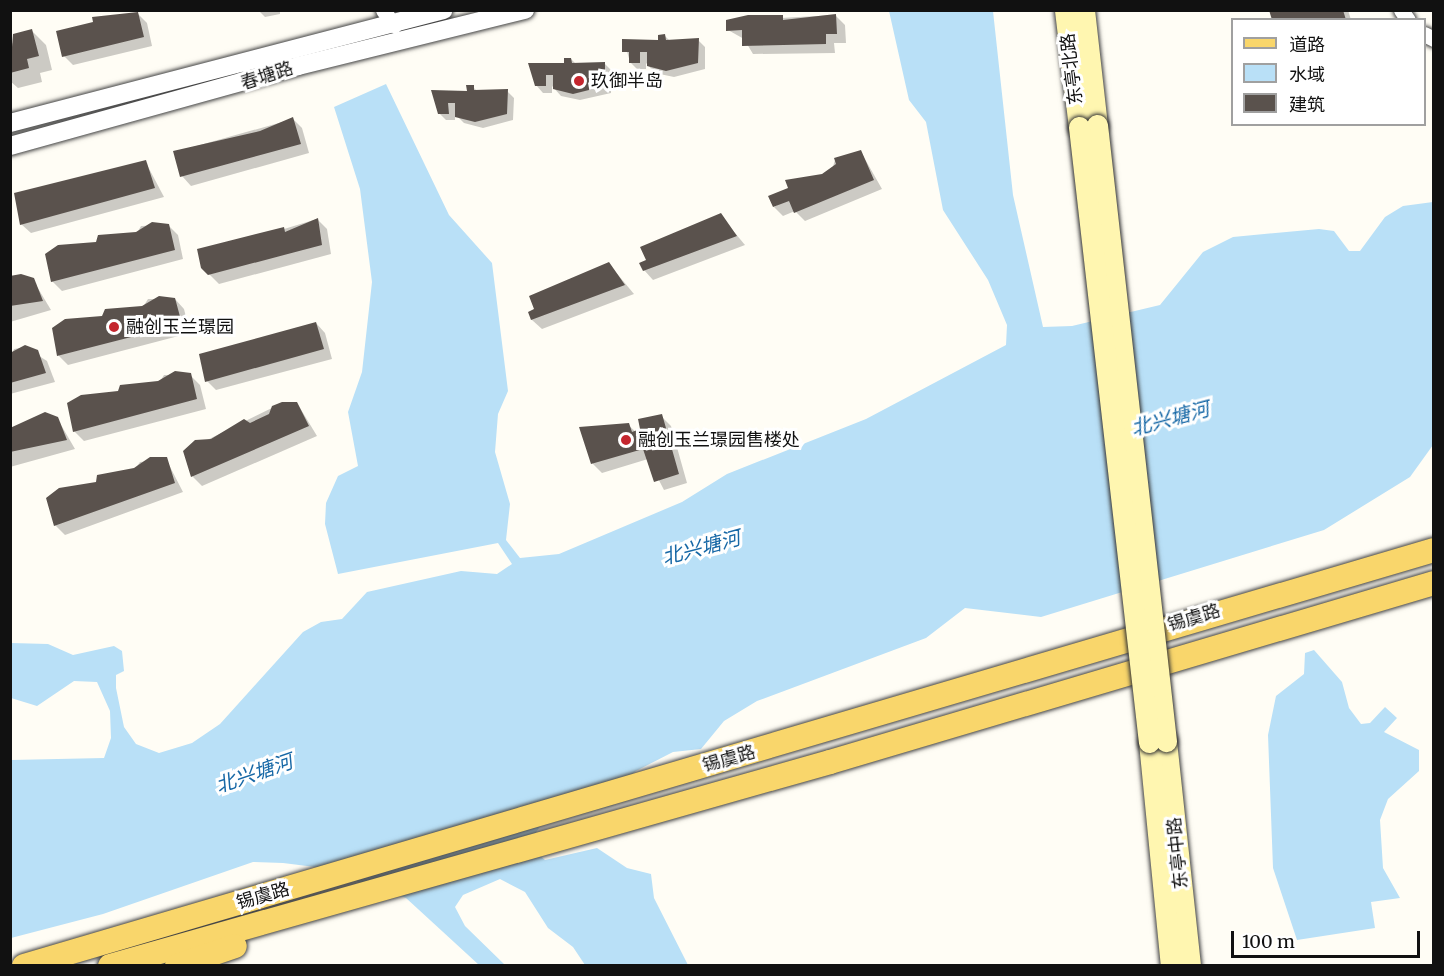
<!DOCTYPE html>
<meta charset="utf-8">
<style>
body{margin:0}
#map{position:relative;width:1444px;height:976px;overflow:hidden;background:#fffdf5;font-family:Merriweather,"Noto Sans SC",serif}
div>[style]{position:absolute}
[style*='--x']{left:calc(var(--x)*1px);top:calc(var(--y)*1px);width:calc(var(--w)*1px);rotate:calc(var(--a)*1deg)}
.water>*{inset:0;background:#b9e0f7}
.shadow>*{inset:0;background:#0003}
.building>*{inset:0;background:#5a524d}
.roads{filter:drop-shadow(0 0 2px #444) drop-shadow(0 0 2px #444)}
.minor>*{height:15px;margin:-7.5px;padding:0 7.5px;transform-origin:7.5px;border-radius:7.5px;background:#fff}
.tertiary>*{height:18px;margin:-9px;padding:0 9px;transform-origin:9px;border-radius:9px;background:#fff}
.secondary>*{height:21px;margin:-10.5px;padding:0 10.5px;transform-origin:10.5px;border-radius:10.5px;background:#fff6b0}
.primary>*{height:24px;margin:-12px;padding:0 12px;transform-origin:12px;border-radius:12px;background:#f9d66b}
.bridges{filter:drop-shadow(0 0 2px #333) drop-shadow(0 0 2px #333)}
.secondary-bridge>*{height:21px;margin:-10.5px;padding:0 10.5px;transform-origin:10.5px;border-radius:10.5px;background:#fff6b0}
.dots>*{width:16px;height:16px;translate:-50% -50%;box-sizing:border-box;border:3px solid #fff;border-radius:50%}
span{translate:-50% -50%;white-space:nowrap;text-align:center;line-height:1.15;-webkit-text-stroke:6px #fff;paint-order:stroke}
.street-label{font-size:18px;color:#111}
.poi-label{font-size:18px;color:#111}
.left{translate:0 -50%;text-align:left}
.water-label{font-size:20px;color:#1768a6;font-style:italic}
.frame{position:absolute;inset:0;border:12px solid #111;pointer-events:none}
.legend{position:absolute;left:1231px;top:18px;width:195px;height:108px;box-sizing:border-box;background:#fff;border:2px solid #a0a0a0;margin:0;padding:8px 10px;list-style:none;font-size:18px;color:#111}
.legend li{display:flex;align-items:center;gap:12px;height:30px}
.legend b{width:30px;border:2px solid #a0a0a0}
.scale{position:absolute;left:1231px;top:931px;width:189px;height:27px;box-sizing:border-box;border:3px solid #111;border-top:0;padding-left:8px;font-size:18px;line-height:21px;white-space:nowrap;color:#111;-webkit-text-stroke:4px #fff;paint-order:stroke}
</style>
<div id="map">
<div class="water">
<div style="clip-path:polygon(889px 11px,993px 11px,1013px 195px,1043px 327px,1072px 326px,1160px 305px,1203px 252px,1233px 237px,1319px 229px,1334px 231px,1349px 251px,1360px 251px,1385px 217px,1403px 206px,1433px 202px,1433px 445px,1410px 477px,1324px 530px,1041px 617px,965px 608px,926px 638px,757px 701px,724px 721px,701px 749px,673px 752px,636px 771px,623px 783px,614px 805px,541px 825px,535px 834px,538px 854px,545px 860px,597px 848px,627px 868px,651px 874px,654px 898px,688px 965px,585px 965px,573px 947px,548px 928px,525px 892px,500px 879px,463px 895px,455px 907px,465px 926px,505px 965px,479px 965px,406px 898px,315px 867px,283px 863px,253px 862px,103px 914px,11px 938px,11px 760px,104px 758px,111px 738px,110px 711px,97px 682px,74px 681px,37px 706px,11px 698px,11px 643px,48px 644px,73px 655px,114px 646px,122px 651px,124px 671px,116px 675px,116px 688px,124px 727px,136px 744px,159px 753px,192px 743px,220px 724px,303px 632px,321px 622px,342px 619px,367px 592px,461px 571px,497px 574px,512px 564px,498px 543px,338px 574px,325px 524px,326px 503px,338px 476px,358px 466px,348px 412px,362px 372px,372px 282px,360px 189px,334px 107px,386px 84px,449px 215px,492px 263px,508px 391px,498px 414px,495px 452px,510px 504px,506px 540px,520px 558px,559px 554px,682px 502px,727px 474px,866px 419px,1006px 345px,1007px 325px,988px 280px,943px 210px,926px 122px,909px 100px)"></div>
<div style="clip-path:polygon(1314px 650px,1342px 682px,1349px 708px,1361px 724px,1370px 723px,1385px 707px,1397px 718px,1384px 732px,1419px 750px,1419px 771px,1388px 799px,1380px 820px,1383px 868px,1400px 898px,1371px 902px,1375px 928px,1297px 940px,1273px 868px,1268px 735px,1276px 696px,1304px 674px,1305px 653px)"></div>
</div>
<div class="shadow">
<div style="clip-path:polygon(258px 10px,280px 10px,280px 14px,265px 17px)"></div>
<div style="clip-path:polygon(1271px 10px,1348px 10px,1351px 20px,1273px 20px)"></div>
<div style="clip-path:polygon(137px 13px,147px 23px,152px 46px,73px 65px,64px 56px)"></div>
<div style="clip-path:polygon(835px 15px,845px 25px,846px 43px,834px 43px,835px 53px,753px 54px,744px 39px,728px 30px,728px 21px)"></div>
<div style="clip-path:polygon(32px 31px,46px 45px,52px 70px,40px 73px,42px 82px,18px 88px,10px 81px,10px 45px)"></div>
<div style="clip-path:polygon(665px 36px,670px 41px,698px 40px,705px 47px,705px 69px,674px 77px,655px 73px,646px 63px,646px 69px,637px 69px,630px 62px,624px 41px,660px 42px)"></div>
<div style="clip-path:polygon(571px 59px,576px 64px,604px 63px,611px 70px,611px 93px,580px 100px,561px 96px,552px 86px,552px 93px,543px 93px,536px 85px,530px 64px,566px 65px)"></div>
<div style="clip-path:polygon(473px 87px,478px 92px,507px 91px,514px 98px,513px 120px,483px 128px,464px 123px,455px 114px,455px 120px,446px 120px,439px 113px,433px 92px,468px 93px)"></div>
<div style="clip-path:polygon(293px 119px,302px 128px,309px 153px,191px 186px,182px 176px,175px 152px)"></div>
<div style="clip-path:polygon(861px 152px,882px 189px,805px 221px,795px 211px,783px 216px,774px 207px,831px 173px,835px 160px)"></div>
<div style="clip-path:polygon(145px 161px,164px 197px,31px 233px,21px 224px)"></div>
<div style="clip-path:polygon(720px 215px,745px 245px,653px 280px,644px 270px)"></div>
<div style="clip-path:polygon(317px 219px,327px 229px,331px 254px,219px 284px,209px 274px,284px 229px)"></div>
<div style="clip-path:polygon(168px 225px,178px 235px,183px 259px,62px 291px,52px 281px,76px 248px,137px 233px,141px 226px)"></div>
<div style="clip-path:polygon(609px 264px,634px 294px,542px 329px,532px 320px,530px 313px)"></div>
<div style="clip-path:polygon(10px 278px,33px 280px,51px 310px,10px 322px)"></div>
<div style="clip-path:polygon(148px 299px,175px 299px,184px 309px,190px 333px,68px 365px,59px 356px,53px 328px,143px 307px)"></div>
<div style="clip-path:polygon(316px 323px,325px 333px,332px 359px,216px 390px,207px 381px)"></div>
<div style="clip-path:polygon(25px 347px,47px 361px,55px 382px,10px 394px,10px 358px,14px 349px)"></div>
<div style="clip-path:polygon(164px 375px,190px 375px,200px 385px,206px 409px,84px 441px,74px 431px,98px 398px,159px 383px)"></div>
<div style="clip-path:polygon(282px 403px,297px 403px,317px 436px,202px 486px,193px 477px,185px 451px)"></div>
<div style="clip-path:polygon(661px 416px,671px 426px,687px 483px,664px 490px,648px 459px,602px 473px,593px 464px,581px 428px,628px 425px,636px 432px)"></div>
<div style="clip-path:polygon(34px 417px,57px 418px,75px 449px,10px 467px,10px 430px,32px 424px)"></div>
<div style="clip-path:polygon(166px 459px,183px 492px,65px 535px,55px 525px,97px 483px,135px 469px,140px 462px)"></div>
</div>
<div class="building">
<div style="clip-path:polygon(1269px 10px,1343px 10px,1346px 20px,1272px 20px)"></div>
<div style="clip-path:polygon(138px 12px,144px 37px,62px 57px,56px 31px,93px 22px,92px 17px)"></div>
<div style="clip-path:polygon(836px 14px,837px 34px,826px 34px,826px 44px,742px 46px,742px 30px,726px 31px,726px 20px,748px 15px,783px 15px,783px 20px)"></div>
<div style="clip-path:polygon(32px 29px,39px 56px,27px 59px,29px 68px,10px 73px,13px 34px)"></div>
<div style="clip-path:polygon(665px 34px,666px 40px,699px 38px,698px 63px,666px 71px,647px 66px,647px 52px,640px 52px,640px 63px,629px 63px,629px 52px,622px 52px,622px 39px,658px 40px,658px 35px)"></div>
<div style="clip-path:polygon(564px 58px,571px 58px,572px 63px,605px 62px,605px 86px,573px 94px,553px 89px,553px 75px,546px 75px,546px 86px,535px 86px,528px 63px,564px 63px)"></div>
<div style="clip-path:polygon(466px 85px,474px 85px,474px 90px,508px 89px,507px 114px,475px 122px,455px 117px,455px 103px,448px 103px,449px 114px,438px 114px,431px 90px,467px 91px)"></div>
<div style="clip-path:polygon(293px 117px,301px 144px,180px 177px,173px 151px,260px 131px)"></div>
<div style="clip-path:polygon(861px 150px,874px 180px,794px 213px,789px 201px,773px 207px,768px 196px,788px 188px,785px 180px,822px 174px,836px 164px,834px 158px)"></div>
<div style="clip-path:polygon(146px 160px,155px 188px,20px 225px,14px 193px)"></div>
<div style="clip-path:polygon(721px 213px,737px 236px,643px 271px,639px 263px,646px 260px,640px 247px)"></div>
<div style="clip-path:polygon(318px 218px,322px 245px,208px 275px,201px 268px,197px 249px,284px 227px,285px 232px)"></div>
<div style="clip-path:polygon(152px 222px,169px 224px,175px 250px,51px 282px,45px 254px,58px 245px,96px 242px,98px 235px,136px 232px)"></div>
<div style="clip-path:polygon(609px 262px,625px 285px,531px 320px,528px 312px,534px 309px,529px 296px)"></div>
<div style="clip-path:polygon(21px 274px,34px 278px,43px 301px,10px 306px,10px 276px)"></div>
<div style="clip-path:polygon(159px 296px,175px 298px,182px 324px,57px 356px,52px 328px,65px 319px,102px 316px,105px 309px,142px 306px)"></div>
<div style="clip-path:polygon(316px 322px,324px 349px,205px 382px,199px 354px)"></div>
<div style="clip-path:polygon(25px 345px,38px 350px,46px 373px,10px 383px,10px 353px)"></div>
<div style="clip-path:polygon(175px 371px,191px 373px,197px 399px,73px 432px,67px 403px,81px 395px,118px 391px,120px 385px,158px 381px)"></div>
<div style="clip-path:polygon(282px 402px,297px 402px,309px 426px,191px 477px,183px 451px,195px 440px,211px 439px,244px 419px,250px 423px,269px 414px,272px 406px)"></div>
<div style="clip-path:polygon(45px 412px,58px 417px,67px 440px,10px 452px,10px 428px)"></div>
<div style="clip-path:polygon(662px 414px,679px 474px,654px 482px,643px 449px,591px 464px,579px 427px,629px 423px,632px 432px,640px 429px,638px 419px)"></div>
<div style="clip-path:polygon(150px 457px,167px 457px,175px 483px,54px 526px,46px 498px,59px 488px,96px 482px,97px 475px,134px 468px)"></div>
</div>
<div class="roads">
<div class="minor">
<div style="--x:383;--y:10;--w:19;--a:54"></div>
<div style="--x:1401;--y:10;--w:12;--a:55"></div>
<div style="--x:1424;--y:34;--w:11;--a:27"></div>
</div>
<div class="tertiary">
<div style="--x:10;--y:123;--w:448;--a:-14.6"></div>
<div style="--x:10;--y:146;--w:299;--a:-15.5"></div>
<div style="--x:298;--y:66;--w:234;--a:-13.9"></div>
</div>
<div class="secondary">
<div style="--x:1065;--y:10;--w:118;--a:83.2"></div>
<div style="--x:1084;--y:10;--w:116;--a:83.6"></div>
<div style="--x:1166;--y:741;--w:226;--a:83.9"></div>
<div style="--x:1149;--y:742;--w:225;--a:84.4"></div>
</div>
<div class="primary">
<div style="--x:24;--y:966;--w:1470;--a:-16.44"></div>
<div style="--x:110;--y:966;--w:748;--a:-15.82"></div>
<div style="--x:830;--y:762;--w:630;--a:-16.51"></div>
<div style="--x:177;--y:966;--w:61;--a:-19"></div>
</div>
</div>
<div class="bridges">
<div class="secondary-bridge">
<div style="--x:1097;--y:125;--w:620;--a:83.61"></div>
<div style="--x:1079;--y:127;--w:619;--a:83.51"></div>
</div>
</div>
<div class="dots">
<div style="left:579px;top:81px;background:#c4262e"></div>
<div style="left:114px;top:327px;background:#c4262e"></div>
<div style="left:626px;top:440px;background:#c4262e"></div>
</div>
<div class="street-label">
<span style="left:1072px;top:69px;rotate:-97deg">东亭北路</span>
<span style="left:267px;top:76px;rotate:-18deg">春塘路</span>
<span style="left:1194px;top:618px;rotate:-17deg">锡虞路</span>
<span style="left:729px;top:759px;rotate:-16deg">锡虞路</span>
<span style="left:1178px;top:853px;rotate:-96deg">东亭中路</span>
<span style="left:263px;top:896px;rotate:-16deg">锡虞路</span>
</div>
<div class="poi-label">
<span class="left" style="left:591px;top:81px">玖御半岛</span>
<span class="left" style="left:126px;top:327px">融创玉兰璟园</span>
<span class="left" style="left:638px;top:440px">融创玉兰璟园售楼处</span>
</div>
<div class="water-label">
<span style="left:1170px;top:418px;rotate:-15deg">北兴塘河</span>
<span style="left:701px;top:547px;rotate:-15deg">北兴塘河</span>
<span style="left:254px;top:773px;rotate:-19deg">北兴塘河</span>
</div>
<div class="frame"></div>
<ul class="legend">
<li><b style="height:8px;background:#f9d66b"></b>道路</li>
<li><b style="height:16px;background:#b9e0f7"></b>水域</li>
<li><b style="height:16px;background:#5a524d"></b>建筑</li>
</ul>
<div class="scale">100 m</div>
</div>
